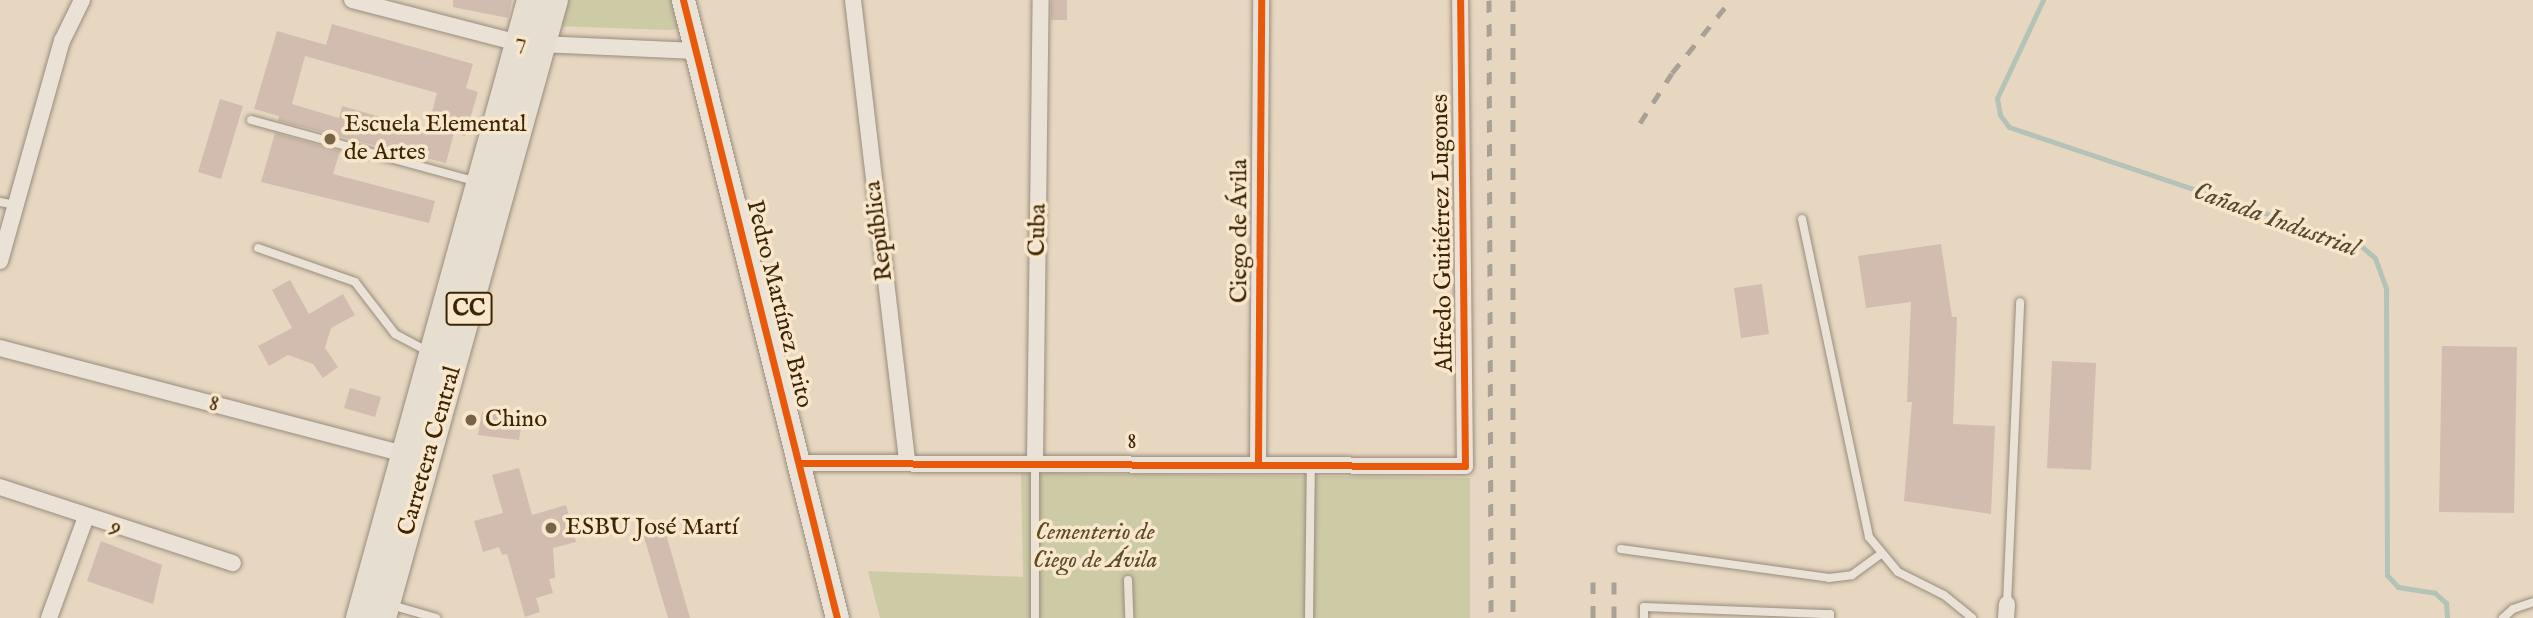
<!DOCTYPE html>
<meta charset="utf-8">
<style>
body{margin:0}
#map{position:relative;width:2533px;height:618px;overflow:hidden;background:#e7d7c1;font-family:"IM FELL English",serif}
div>[style]{position:absolute}
[style*='--x']{left:calc(var(--x)*1px);top:calc(var(--y)*1px);width:calc(var(--w)*1px);rotate:calc(var(--a)*1deg)}
.green>*{inset:0;background:#cdcaa6}
.stream>*{height:5px;margin:-2.5px;padding:0 2.5px;transform-origin:2.5px;border-radius:2.5px;background:#b4c3b7}
.building>*{inset:0;background:#d1bcaf}
.roads{filter:drop-shadow(0 0 2px #988c7c) drop-shadow(0 0 2px #988c7c)}
.lane>*{height:8px;margin:-4px;padding:0 4px;transform-origin:4px;border-radius:4px;background:#eae2d7}
.street>*{height:16px;margin:-8px;padding:0 8px;transform-origin:8px;border-radius:8px;background:#eae2d7}
.secondary>*{height:23px;margin:-11.5px;padding:0 11.5px;transform-origin:11.5px;border-radius:11.5px;background:#eae2d7}
.primary>*{height:26px;margin:-13px;padding:0 13px;transform-origin:13px;border-radius:13px;background:#e6ded1}
.rail>*{height:5px;margin-top:-2.5px;transform-origin:0;background:repeating-linear-gradient(90deg,#a9a195 0 12px,transparent 0 24px)}
.cycleway>*{height:7px;margin:-3.5px;padding:0 3.5px;transform-origin:3.5px;border-radius:3.5px;background:#e8590c}
.dots>*{width:19px;height:19px;translate:-50% -50%;box-sizing:border-box;border:4px solid #f9e7cd;border-radius:50%}
span{translate:-50% -50%;white-space:nowrap;text-align:center;line-height:1.15;-webkit-text-stroke:7px #f9e7cd;paint-order:stroke}
.shield-label span{padding:2px 5px;background:#f9e7cd;border:2px solid;border-radius:5px;-webkit-text-stroke-width:0}
.shield-label{font-size:23px;color:#3d2504;font-weight:700}
.street-label{font-size:24px;color:#3d2504}
.poi-label{font-size:24px;color:#3d2504}
.left{translate:0 -50%;text-align:left}
.park-label{font-size:24px;color:#5c4c27;font-style:italic}
.water-label{font-size:26px;color:#554a30;font-style:italic}
</style>
<div id="map">
<div class="green">
<div style="clip-path:polygon(564px 0,673px 0,679px 23px,678px 29px,668px 30px,556px 26px)"></div>
<div style="clip-path:polygon(1021px 473px,1470px 478px,1470px 618px,880px 618px,868px 571px,1023px 577px)"></div>
</div>
<div class="stream">
<div style="--x:2043;--y:0;--w:108;--a:115.1"></div>
<div style="--x:1997;--y:98;--w:17;--a:80"></div>
<div style="--x:2000;--y:115;--w:15;--a:53"></div>
<div style="--x:2009;--y:127;--w:370;--a:18.6"></div>
<div style="--x:2360;--y:245;--w:20;--a:41"></div>
<div style="--x:2375;--y:258;--w:33;--a:70"></div>
<div style="--x:2386;--y:289;--w:286;--a:89.8"></div>
<div style="--x:2387;--y:575;--w:16;--a:47"></div>
<div style="--x:2398;--y:587;--w:37;--a:9"></div>
<div style="--x:2435;--y:593;--w:15;--a:42"></div>
<div style="--x:2446;--y:603;--w:15;--a:86"></div>
</div>
<div class="building">
<div style="clip-path:polygon(453px 0,512px 0,508px 18px,453px 7px)"></div>
<div style="clip-path:polygon(1051px 0,1067px 0,1067px 20px,1051px 20px)"></div>
<div style="clip-path:polygon(evenodd,332px 24px,473px 64px,466px 88px,478px 92px,465px 136px,454px 133px,446px 163px,278px 121px,279px 116px,254px 109px,277px 31px,326px 45px,332px 24px,305px 56px,437px 93px,427px 130px,342px 106px,339px 118px,292px 104px,305px 56px)"></div>
<div style="clip-path:polygon(220px 99px,243px 106px,221px 179px,198px 172px)"></div>
<div style="clip-path:polygon(275px 133px,340px 151px,333px 174px,435px 201px,429px 223px,261px 182px)"></div>
<div style="clip-path:polygon(1941px 244px,1952px 317px,1957px 317px,1953px 424px,1995px 426px,1991px 514px,1904px 501px,1912px 402px,1907px 402px,1911px 302px,1866px 308px,1858px 256px)"></div>
<div style="clip-path:polygon(290px 280px,309px 314px,343px 294px,355px 315px,331px 328px,325px 348px,338px 367px,323px 378px,313px 364px,288px 355px,269px 366px,258px 346px,292px 328px,272px 290px)"></div>
<div style="clip-path:polygon(1762px 284px,1769px 334px,1741px 338px,1734px 288px)"></div>
<div style="clip-path:polygon(2442px 346px,2517px 347px,2514px 513px,2439px 512px)"></div>
<div style="clip-path:polygon(2052px 361px,2096px 363px,2091px 470px,2047px 468px)"></div>
<div style="clip-path:polygon(350px 388px,381px 397px,375px 417px,344px 408px)"></div>
<div style="clip-path:polygon(482px 412px,523px 416px,519px 440px,478px 435px)"></div>
<div style="clip-path:polygon(519px 468px,532px 515px,566px 505px,576px 542px,553px 548px,555px 578px,549px 579px,553px 593px,536px 598px,540px 612px,525px 617px,507px 554px,502px 555px,499px 547px,483px 552px,474px 521px,503px 513px,492px 475px)"></div>
<div style="clip-path:polygon(662px 520px,690px 618px,668px 618px,641px 527px)"></div>
<div style="clip-path:polygon(101px 541px,162px 565px,153px 604px,87px 581px)"></div>
</div>
<div class="roads">
<div class="lane">
<div style="--x:251;--y:120;--w:231;--a:15.3"></div>
<div style="--x:0;--y:202;--w:15;--a:11"></div>
<div style="--x:1802;--y:219;--w:325;--a:78.1"></div>
<div style="--x:1869;--y:537;--w:45;--a:50.4"></div>
<div style="--x:1898;--y:572;--w:51;--a:26.6"></div>
<div style="--x:1944;--y:595;--w:36;--a:39"></div>
<div style="--x:258;--y:248;--w:103;--a:19.3"></div>
<div style="--x:355;--y:282;--w:66;--a:52.4"></div>
<div style="--x:395;--y:334;--w:38;--a:28"></div>
<div style="--x:1621;--y:549;--w:210;--a:7.9"></div>
<div style="--x:1829;--y:578;--w:23;--a:-7"></div>
<div style="--x:1852;--y:575;--w:34;--a:-36"></div>
<div style="--x:1128;--y:580;--w:38;--a:88"></div>
<div style="--x:2007;--y:604;--w:302;--a:-87.5"></div>
<div style="--x:391;--y:605;--w:47;--a:16.1"></div>
<div style="--x:1035;--y:618;--w:154;--a:-90"></div>
<div style="--x:1309;--y:618;--w:155;--a:-89.3"></div>
<div style="--x:1644;--y:618;--w:11;--a:-90"></div>
<div style="--x:1644;--y:607;--w:186;--a:2.2"></div>
<div style="--x:1830;--y:614;--w:4;--a:90"></div>
<div style="--x:2503;--y:618;--w:13;--a:-42"></div>
<div style="--x:2513;--y:609;--w:21;--a:-19"></div>
</div>
<div class="street">
<div style="--x:352;--y:0;--w:171;--a:14.5"></div>
<div style="--x:518;--y:43;--w:178;--a:2.6"></div>
<div style="--x:853;--y:0;--w:465;--a:83.3"></div>
<div style="--x:0;--y:261;--w:229;--a:-74.3"></div>
<div style="--x:62;--y:41;--w:46;--a:-64"></div>
<div style="--x:0;--y:348;--w:425;--a:14.7"></div>
<div style="--x:1035;--y:461;--w:461;--a:-89.3"></div>
<div style="--x:1258;--y:462;--w:462;--a:-89.6"></div>
<div style="--x:799;--y:463;--w:666;--a:0.26"></div>
<div style="--x:1465;--y:466;--w:466;--a:-90.6"></div>
<div style="--x:0;--y:487;--w:245;--a:18.1"></div>
<div style="--x:49;--y:618;--w:108;--a:-69.9"></div>
<div style="--x:2006;--y:618;--w:14;--a:-86"></div>
</div>
<div class="secondary">
<div style="--x:683;--y:0;--w:637;--a:76.01"></div>
</div>
<div class="primary">
<div style="--x:359;--y:618;--w:641;--a:-74.53"></div>
<div style="--x:383;--y:618;--w:641;--a:-74.45"></div>
</div>
</div>
<div class="rail">
<div style="--x:1489;--y:0;--w:618;--a:89.81"></div>
<div style="--x:1513;--y:0;--w:618;--a:90"></div>
<div style="--x:1640;--y:123;--w:59;--a:-57.4"></div>
<div style="--x:1672;--y:73;--w:94;--a:-51.1"></div>
<div style="--x:1593;--y:582;--w:36;--a:90"></div>
<div style="--x:1614;--y:618;--w:36;--a:-90"></div>
</div>
<div class="cycleway">
<div style="--x:683;--y:0;--w:637;--a:76.01"></div>
<div style="--x:1258;--y:462;--w:462;--a:-89.6"></div>
<div style="--x:799;--y:463;--w:666;--a:0.26"></div>
<div style="--x:1465;--y:466;--w:466;--a:-90.6"></div>
</div>
<div class="dots">
<div style="left:330px;top:139px;background:#786346"></div>
<div style="left:471px;top:420px;background:#786346"></div>
<div style="left:551px;top:528px;background:#786346"></div>
</div>
<div class="shield-label">
<span style="left:469px;top:309px">CC</span>
</div>
<div class="street-label">
<span style="left:521px;top:42px;rotate:6deg">7</span>
<span style="left:1038px;top:230px;rotate:-89deg">Cuba</span>
<span style="left:879px;top:231px;rotate:-97deg">República</span>
<span style="left:1240px;top:231px;rotate:-90deg">Ciego de Ávila</span>
<span style="left:1443px;top:233px;rotate:-91deg">Alfredo Guitiérrez Lugones</span>
<span style="left:779px;top:304px;rotate:76deg">Pedro Martínez Brito</span>
<span style="left:214px;top:404px;rotate:15deg">8</span>
<span style="left:1132px;top:442px">8</span>
<span style="left:430px;top:451px;rotate:-74deg">Carretera Central</span>
<span style="left:116px;top:527px;rotate:17deg">9</span>
</div>
<div class="poi-label">
<span class="left" style="left:344px;top:139px">Escuela Elemental<br>de Artes</span>
<span class="left" style="left:485px;top:420px">Chino</span>
<span class="left" style="left:565px;top:528px">ESBU José Martí</span>
</div>
<div class="park-label">
<span style="left:1095px;top:547px">Cementerio de<br>Ciego de Ávila</span>
</div>
<div class="water-label">
<span style="left:2276px;top:220px;rotate:20deg">Cañada Industrial</span>
</div>
</div>
